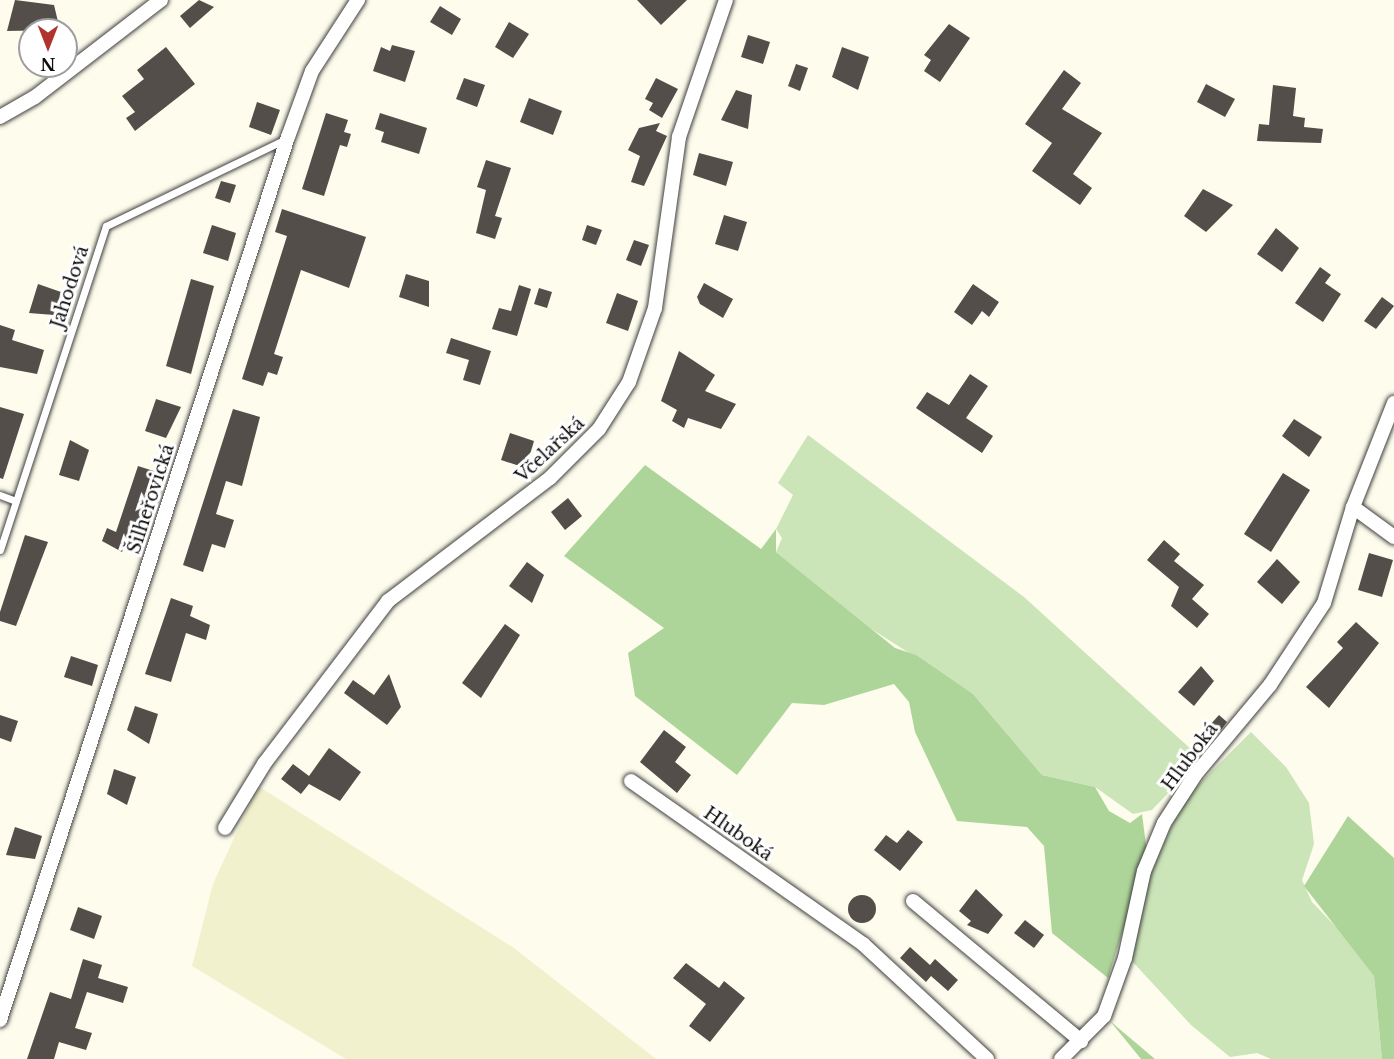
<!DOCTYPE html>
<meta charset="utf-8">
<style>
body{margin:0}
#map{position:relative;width:1394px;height:1059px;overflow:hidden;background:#fefcec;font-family:"Libre Baskerville",serif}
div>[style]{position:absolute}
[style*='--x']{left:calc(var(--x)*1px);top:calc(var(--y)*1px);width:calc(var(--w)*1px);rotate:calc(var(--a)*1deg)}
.farmland>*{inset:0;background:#f1f1ce}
.green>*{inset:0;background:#cce5b8}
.forest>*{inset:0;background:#aed599}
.building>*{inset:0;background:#534e49}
.round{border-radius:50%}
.roads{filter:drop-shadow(0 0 2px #3f3f3f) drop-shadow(0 0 2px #3f3f3f)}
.lane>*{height:7px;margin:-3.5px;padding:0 3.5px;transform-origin:3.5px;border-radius:3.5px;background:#fff}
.street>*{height:14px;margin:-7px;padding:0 7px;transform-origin:7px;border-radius:7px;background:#fff}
span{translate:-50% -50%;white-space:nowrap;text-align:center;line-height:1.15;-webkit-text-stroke:6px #fff;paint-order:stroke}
.street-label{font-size:18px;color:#0c0c0c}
.north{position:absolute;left:18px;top:18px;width:60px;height:60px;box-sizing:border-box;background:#fff;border:2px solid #9e9e9e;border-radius:50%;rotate:180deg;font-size:16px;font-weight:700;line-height:24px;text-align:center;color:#0c0c0c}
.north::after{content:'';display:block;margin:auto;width:21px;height:27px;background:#b1332e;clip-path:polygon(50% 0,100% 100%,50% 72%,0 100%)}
</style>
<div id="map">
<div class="farmland">
<div style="clip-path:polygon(258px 786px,514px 948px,656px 1059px,346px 1059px,192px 966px,213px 884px)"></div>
</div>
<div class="green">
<div style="clip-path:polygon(808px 435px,1024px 597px,1193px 751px,1189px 771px,1152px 810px,1133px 814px,1095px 787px,1042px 775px,973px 694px,870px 628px,776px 552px,782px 538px,776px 529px,793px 495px,778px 483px)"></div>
<div style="clip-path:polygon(1251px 732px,1286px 767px,1309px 803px,1314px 844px,1302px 880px,1312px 902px,1360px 952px,1374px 976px,1382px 1059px,1271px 1059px,1257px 1053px,1230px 1057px,1191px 1025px,1131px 960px,1148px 880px,1177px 814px,1197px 786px)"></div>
</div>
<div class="forest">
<div style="clip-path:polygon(645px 465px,761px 549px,776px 529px,776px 552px,895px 648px,916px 655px,973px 694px,1042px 775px,1095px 787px,1109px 811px,1130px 823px,1142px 814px,1147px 853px,1108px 978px,1052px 933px,1044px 846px,1027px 827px,957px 821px,915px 732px,909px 702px,894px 684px,824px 705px,792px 703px,737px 775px,635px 696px,628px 653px,664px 628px,564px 556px)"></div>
<div style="clip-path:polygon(1348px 816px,1394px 858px,1394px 1059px,1382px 1059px,1374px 976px,1304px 886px)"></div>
<div style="clip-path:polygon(1110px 1021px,1155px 1059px,1141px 1059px)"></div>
</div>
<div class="building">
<div style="clip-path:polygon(15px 0,54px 5px,60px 30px,7px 31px)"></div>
<div style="clip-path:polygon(199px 0,214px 7px,190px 28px,180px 16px)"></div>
<div style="clip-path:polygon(637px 0,687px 0,661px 25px)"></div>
<div style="clip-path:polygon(440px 6px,461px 19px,452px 35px,430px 22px)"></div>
<div style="clip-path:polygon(509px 22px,529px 34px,513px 58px,495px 47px)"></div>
<div style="clip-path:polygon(949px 24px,970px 38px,940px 82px,924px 71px,931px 60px,924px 55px)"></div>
<div style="clip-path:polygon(748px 35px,770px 42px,763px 64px,741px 57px)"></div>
<div style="clip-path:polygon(392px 45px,415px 51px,405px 82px,373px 71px,381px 47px,390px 51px)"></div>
<div style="clip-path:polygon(166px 47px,195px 84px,135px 131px,126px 118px,135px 112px,122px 96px,144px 79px,137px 70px)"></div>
<div style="clip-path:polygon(842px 47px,869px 57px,858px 90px,832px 77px)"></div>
<div style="clip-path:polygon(796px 64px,808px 68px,800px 91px,788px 86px)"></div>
<div style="clip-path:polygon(1064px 70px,1081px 83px,1062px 109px,1102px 133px,1073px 174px,1092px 188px,1080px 205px,1032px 171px,1052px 143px,1025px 124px)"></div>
<div style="clip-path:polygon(464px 78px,485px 85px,477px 107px,456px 99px)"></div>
<div style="clip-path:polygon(656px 78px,678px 89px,662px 118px,649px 110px,653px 103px,645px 99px)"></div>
<div style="clip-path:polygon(1206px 84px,1235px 99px,1225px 117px,1197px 102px)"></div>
<div style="clip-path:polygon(1273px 85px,1296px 88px,1293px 116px,1305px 118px,1304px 127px,1323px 129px,1321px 143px,1257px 141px,1259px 124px,1269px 125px)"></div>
<div style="clip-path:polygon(736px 90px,752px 95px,748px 129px,721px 120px)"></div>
<div style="clip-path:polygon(529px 98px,562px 111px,553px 135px,520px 122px)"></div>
<div style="clip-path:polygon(257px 102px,280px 110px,271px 135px,249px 127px)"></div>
<div style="clip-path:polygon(326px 113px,348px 120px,344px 132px,351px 134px,347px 147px,340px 145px,324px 196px,302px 189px)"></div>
<div style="clip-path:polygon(380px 113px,427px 128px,419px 154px,381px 142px,384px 132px,375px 129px)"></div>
<div style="clip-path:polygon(660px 123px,656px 131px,667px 136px,644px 186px,631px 182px,640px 156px,628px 150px,639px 128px)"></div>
<div style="clip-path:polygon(699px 153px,733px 162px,726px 186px,693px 175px)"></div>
<div style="clip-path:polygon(486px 160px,511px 168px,495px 216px,502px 218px,495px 239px,476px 233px,486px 190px,477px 187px)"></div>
<div style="clip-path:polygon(221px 181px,236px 185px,230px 203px,215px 198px)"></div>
<div style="clip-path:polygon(1203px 189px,1233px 205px,1206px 232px,1184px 216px)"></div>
<div style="clip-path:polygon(282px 209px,366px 237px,349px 288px,301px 270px,274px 354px,283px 357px,277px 375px,268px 372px,263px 386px,242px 379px,287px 236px,275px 232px)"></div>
<div style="clip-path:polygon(724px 215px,747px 222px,738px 251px,715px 244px)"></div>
<div style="clip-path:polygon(212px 225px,236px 233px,228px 261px,203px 253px)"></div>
<div style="clip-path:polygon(587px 225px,602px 230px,596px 245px,582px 240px)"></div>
<div style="clip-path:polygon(1276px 228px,1299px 248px,1282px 272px,1257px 254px)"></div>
<div style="clip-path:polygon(634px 240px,649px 245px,641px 266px,626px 260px)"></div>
<div style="clip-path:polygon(1320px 267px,1331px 275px,1325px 283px,1341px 294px,1323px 322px,1295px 303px)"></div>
<div style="clip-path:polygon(406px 274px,429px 281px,429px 307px,399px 297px)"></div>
<div style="clip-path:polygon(191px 279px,214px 286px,191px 374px,166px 366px)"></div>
<div style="clip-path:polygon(704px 283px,733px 299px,723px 318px,700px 304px,697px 297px)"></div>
<div style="clip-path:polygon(38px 284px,61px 292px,54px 315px,29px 313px)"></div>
<div style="clip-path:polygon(973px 284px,999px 302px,989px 317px,982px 311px,972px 325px,954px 312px)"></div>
<div style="clip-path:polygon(519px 285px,531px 289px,517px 336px,492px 329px,499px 308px,511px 311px)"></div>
<div style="clip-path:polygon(539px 288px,552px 292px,547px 308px,534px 304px)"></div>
<div style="clip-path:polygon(617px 293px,638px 301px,628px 331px,606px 323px)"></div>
<div style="clip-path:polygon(1382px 297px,1394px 306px,1376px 329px,1364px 321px)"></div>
<div style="clip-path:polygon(0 325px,15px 330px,12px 340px,44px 350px,37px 374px,0 367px)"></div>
<div style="clip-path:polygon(451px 338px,491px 351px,480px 385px,463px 380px,469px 360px,446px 353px)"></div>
<div style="clip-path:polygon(679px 351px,715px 375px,705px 391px,736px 404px,721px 429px,688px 418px,684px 428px,672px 421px,677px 410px,661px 401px)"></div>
<div style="clip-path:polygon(970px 374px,988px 386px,966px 418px,993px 436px,982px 453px,916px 408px,927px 392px,949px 405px)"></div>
<div style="clip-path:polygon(156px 399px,181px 407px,166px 438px,145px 431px)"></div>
<div style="clip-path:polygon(0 407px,24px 414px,3px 479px,0 478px)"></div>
<div style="clip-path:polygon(233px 409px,260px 417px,242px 486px,226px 481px,216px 514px,234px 520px,225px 548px,212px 544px,203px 572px,183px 565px)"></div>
<div style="clip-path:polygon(1294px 419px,1322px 437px,1309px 457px,1282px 436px)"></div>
<div style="clip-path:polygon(510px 433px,534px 441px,526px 468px,501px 460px)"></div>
<div style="clip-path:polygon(70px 440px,89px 450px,79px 481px,59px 475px)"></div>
<div style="clip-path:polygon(138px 466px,160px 473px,136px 548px,125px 545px,122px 552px,102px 541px,107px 528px,116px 532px)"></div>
<div style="clip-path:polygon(1283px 473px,1310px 490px,1271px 552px,1244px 534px)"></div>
<div style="clip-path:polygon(568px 498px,582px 516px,565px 530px,551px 512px)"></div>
<div style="clip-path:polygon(25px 535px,48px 542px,16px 626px,0 621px,0 612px)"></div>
<div style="clip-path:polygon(1164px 540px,1180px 554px,1174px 561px,1204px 585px,1192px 599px,1209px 614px,1197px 628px,1171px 606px,1179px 587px,1147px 560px)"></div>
<div style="clip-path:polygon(1369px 553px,1393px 560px,1382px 597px,1358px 590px)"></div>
<div style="clip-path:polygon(1277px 559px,1300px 582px,1282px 604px,1257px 582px)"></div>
<div style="clip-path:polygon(527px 562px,544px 575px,532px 603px,509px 586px)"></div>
<div style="clip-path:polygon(171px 598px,193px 606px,190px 616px,210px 625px,206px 640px,186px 633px,171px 682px,145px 674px)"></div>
<div style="clip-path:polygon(1356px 622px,1379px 643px,1329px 708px,1306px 687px,1343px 648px,1337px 642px)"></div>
<div style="clip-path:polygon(505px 624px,520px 635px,481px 698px,462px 683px)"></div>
<div style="clip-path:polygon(71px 656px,98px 665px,92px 686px,64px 677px)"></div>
<div style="clip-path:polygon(1201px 666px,1214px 681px,1194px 706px,1178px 692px)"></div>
<div style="clip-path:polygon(389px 674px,401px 707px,387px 725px,344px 693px,353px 680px,374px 695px)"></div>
<div style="clip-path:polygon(135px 706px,158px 714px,149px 744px,127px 730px)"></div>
<div style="clip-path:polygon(0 715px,18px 721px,11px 742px,0 738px)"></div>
<div style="clip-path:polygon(1219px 715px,1227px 722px,1218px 734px,1209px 726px)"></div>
<div style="clip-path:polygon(664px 730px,686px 747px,675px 762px,691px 775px,677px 793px,640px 762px)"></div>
<div style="clip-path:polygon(329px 748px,361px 772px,340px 801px,309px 784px,301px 794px,281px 779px,293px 764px,309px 776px)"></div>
<div style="clip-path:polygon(114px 769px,136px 777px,127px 805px,107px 794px)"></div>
<div style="clip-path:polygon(15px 827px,42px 836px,35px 859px,6px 855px)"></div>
<div style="clip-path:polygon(908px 830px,923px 842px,900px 871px,874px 850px,886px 835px,897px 843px)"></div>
<div style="clip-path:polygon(976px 889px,1003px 915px,988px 934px,967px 925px,971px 921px,959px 911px)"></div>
<div class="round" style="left:848px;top:895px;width:28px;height:28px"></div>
<div style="clip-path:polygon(78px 907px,102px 916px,94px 939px,70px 930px)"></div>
<div style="clip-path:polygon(1025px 920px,1044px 935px,1034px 948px,1014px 933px)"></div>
<div style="clip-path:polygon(910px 947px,930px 965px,935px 959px,958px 980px,948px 991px,931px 976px,926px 982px,900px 958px)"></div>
<div style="clip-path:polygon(83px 959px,102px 965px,98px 978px,128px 987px,123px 1003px,87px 992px,75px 1028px,92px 1033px,86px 1050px,59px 1042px,54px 1059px,27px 1059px,50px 992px,71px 999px)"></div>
<div style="clip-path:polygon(686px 963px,719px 988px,724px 981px,745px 998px,710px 1042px,689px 1026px,706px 1004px,673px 978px)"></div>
</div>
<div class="roads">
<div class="lane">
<div style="--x:0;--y:495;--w:17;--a:21"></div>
<div style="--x:0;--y:550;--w:341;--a:-71.9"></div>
<div style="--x:106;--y:226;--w:200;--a:-25.8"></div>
</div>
<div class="street">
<div style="--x:0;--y:117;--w:40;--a:-29.7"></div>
<div style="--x:35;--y:97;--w:159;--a:-37.6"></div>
<div style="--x:1353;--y:507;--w:51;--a:36.2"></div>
<div style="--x:631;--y:781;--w:284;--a:35.1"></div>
<div style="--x:863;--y:944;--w:169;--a:42.8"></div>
<div style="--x:225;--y:828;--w:75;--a:-58.6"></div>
<div style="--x:264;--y:764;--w:205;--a:-52.7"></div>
<div style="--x:388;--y:601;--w:203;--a:-37.2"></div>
<div style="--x:550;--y:478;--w:69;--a:-45"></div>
<div style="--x:599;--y:429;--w:56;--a:-57.4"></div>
<div style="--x:629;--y:382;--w:78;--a:-70.6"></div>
<div style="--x:655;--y:308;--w:173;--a:-82"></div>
<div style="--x:679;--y:137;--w:145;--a:-71.1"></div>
<div style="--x:913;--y:901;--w:219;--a:39.8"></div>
<div style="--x:0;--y:1020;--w:929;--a:-71.94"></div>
<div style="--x:288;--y:137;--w:70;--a:-70"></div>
<div style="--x:312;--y:71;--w:85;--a:-57.1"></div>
<div style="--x:1061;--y:1059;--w:61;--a:-45"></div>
<div style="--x:1104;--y:1016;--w:62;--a:-70.1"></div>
<div style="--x:1125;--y:958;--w:89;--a:-77.7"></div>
<div style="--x:1144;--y:871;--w:52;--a:-67.4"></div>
<div style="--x:1164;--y:823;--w:57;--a:-57.1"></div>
<div style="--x:1195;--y:775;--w:117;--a:-50.2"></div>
<div style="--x:1270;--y:685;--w:98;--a:-56.6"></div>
<div style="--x:1324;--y:603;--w:100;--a:-73.2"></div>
<div style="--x:1353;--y:507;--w:112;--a:-68.5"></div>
</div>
</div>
<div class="street-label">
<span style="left:70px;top:287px;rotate:-72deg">Jahodová</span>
<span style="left:550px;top:450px;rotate:-43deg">Včelařská</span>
<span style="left:151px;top:499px;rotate:-72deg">Šilheřovická</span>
<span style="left:1190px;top:757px;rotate:-53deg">Hluboká</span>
<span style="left:738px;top:834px;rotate:35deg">Hluboká</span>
</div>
<div class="north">N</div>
</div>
